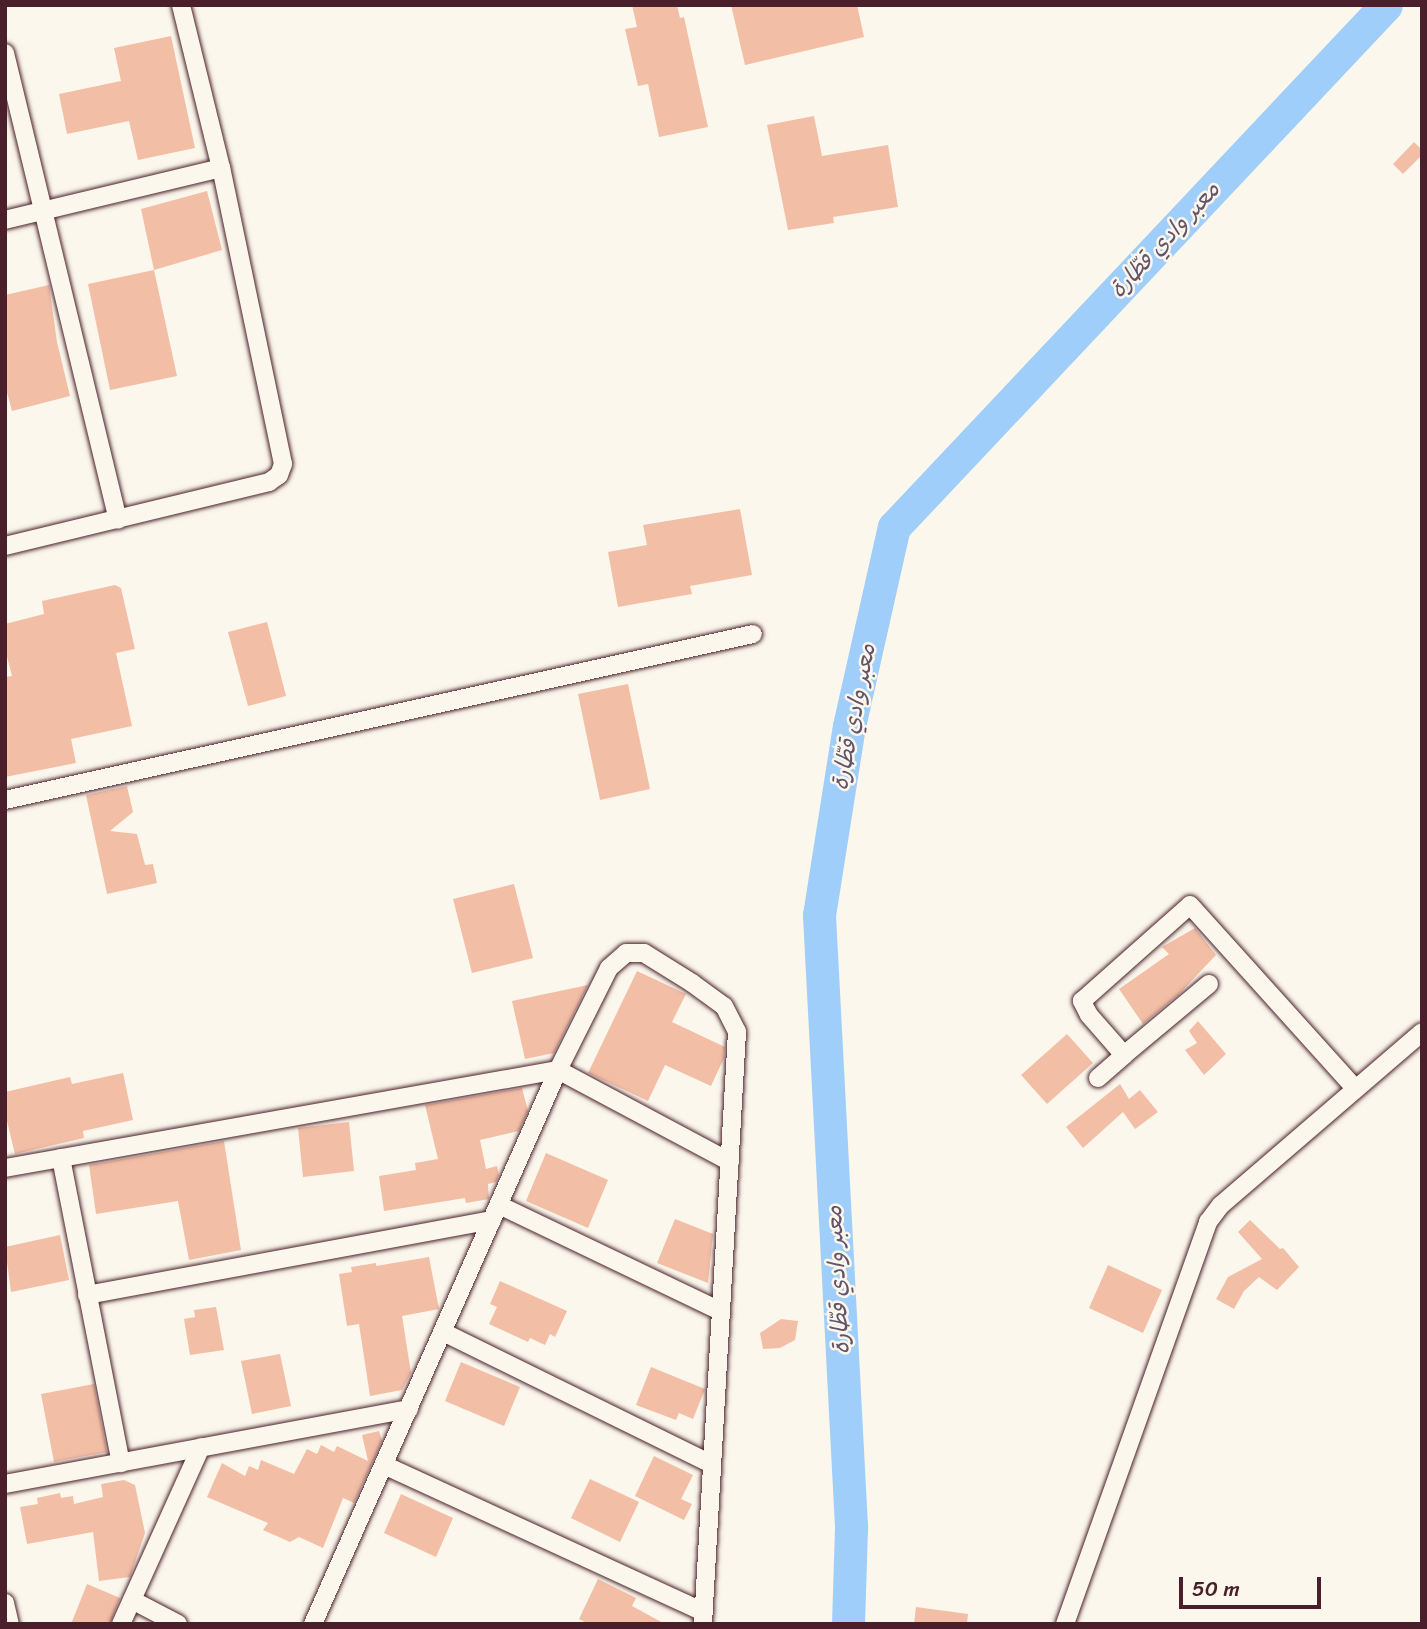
<!DOCTYPE html>
<meta charset="utf-8">
<style>
body{margin:0}
#map{position:relative;width:1427px;height:1629px;overflow:hidden;background:#fbf7ec;font-family:Sriracha,"Playpen Sans Arabic",sans-serif}
div>[style]{position:absolute}
[style*='--x']{left:calc(var(--x)*1px);top:calc(var(--y)*1px);width:calc(var(--w)*1px);rotate:calc(var(--a)*1deg)}
.river>*{height:33px;margin:-16.5px;padding:0 16.5px;transform-origin:16.5px;border-radius:16.5px;background:#9fcefb}
.building>*{inset:0;background:#f3bea6}
.roads{filter:drop-shadow(0 0 2px #4a1f2b) drop-shadow(0 0 2px #4a1f2b)}
.street>*{height:18px;margin:-9px;padding:0 9px;transform-origin:9px;border-radius:9px;background:#fbf7ec}
span{translate:-50% -50%;white-space:nowrap;text-align:center;line-height:1.15;-webkit-text-stroke:5px #fbf7ec;paint-order:stroke}
.water-label{font-size:23px;color:#645469;font-style:italic}
.frame{position:absolute;inset:0;border:7px solid #4a1f2b;pointer-events:none}
.scale{position:absolute;left:1179px;top:1577px;width:142px;height:32px;box-sizing:border-box;border:4px solid #4a1f2b;border-top:0;padding-left:9px;font-size:21px;line-height:24px;white-space:nowrap;color:#4a1f2b;-webkit-text-stroke:5px #fbf7ec;paint-order:stroke}
</style>
<div id="map">
<div class="river">
<div style="--x:848;--y:1624;--w:98;--a:-88.2"></div>
<div style="--x:851;--y:1526;--w:612;--a:-93"></div>
<div style="--x:819;--y:915;--w:191;--a:-81"></div>
<div style="--x:849;--y:726;--w:204;--a:-77.3"></div>
<div style="--x:894;--y:527;--w:717;--a:-46.69"></div>
</div>
<div class="building">
<div style="clip-path:polygon(632px 5px,677px 5px,680px 18px,684px 17px,708px 127px,659px 137px,648px 84px,638px 86px,625px 29px,637px 27px)"></div>
<div style="clip-path:polygon(731px 5px,857px 5px,864px 37px,745px 65px)"></div>
<div style="clip-path:polygon(171px 36px,195px 148px,138px 160px,129px 121px,67px 134px,59px 94px,121px 81px,114px 48px)"></div>
<div style="clip-path:polygon(814px 116px,822px 156px,888px 145px,898px 207px,833px 217px,834px 223px,788px 230px,767px 125px)"></div>
<div style="clip-path:polygon(1414px 142px,1422px 150px,1422px 155px,1403px 174px,1393px 164px)"></div>
<div style="clip-path:polygon(207px 191px,222px 250px,154px 270px,141px 209px)"></div>
<div style="clip-path:polygon(154px 270px,177px 376px,110px 390px,88px 284px)"></div>
<div style="clip-path:polygon(49px 285px,57px 342px,70px 396px,12px 411px,5px 385px,5px 295px)"></div>
<div style="clip-path:polygon(740px 509px,752px 575px,690px 586px,692px 594px,618px 607px,608px 552px,647px 545px,643px 525px)"></div>
<div style="clip-path:polygon(115px 585px,121px 588px,135px 649px,116px 653px,132px 726px,71px 739px,76px 763px,5px 777px,5px 677px,12px 676px,5px 649px,5px 624px,44px 614px,42px 601px)"></div>
<div style="clip-path:polygon(267px 622px,286px 696px,248px 706px,228px 632px)"></div>
<div style="clip-path:polygon(628px 684px,650px 789px,600px 800px,578px 694px)"></div>
<div style="clip-path:polygon(127px 786px,133px 812px,110px 831px,137px 834px,145px 865px,153px 864px,157px 883px,107px 894px,86px 795px)"></div>
<div style="clip-path:polygon(514px 884px,533px 958px,472px 973px,453px 899px)"></div>
<div style="clip-path:polygon(1195px 928px,1216px 955px,1178px 995px,1143px 1024px,1119px 989px,1169px 954px,1162px 947px)"></div>
<div style="clip-path:polygon(637px 971px,686px 994px,672px 1022px,725px 1047px,724px 1058px,711px 1086px,665px 1065px,648px 1101px,588px 1073px)"></div>
<div style="clip-path:polygon(588px 985px,554px 1053px,525px 1059px,512px 1001px)"></div>
<div style="clip-path:polygon(1198px 1021px,1226px 1054px,1204px 1075px,1185px 1050px,1197px 1043px,1189px 1031px)"></div>
<div style="clip-path:polygon(1067px 1034px,1093px 1063px,1047px 1104px,1021px 1075px)"></div>
<div style="clip-path:polygon(123px 1073px,133px 1120px,83px 1131px,84px 1138px,15px 1154px,5px 1113px,5px 1092px,70px 1077px,72px 1084px)"></div>
<div style="clip-path:polygon(1120px 1084px,1129px 1099px,1140px 1090px,1158px 1112px,1135px 1129px,1123px 1112px,1083px 1148px,1066px 1127px)"></div>
<div style="clip-path:polygon(522px 1088px,528px 1111px,519px 1131px,480px 1140px,486px 1169px,497px 1166px,499px 1175px,496px 1182px,488px 1184px,489px 1199px,466px 1203px,465px 1198px,384px 1211px,379px 1176px,416px 1170px,415px 1163px,438px 1159px,425px 1105px)"></div>
<div style="clip-path:polygon(349px 1122px,354px 1171px,303px 1177px,298px 1128px)"></div>
<div style="clip-path:polygon(224px 1141px,241px 1250px,189px 1260px,178px 1201px,96px 1214px,89px 1165px)"></div>
<div style="clip-path:polygon(546px 1153px,608px 1180px,588px 1228px,526px 1201px)"></div>
<div style="clip-path:polygon(675px 1219px,713px 1234px,708px 1283px,657px 1263px)"></div>
<div style="clip-path:polygon(1250px 1220px,1280px 1249px,1283px 1248px,1299px 1267px,1277px 1290px,1259px 1277px,1244px 1291px,1234px 1309px,1216px 1299px,1228px 1277px,1262px 1259px,1238px 1232px)"></div>
<div style="clip-path:polygon(60px 1235px,69px 1280px,11px 1292px,5px 1247px)"></div>
<div style="clip-path:polygon(429px 1257px,439px 1309px,402px 1316px,411px 1373px,402px 1390px,370px 1396px,359px 1324px,347px 1326px,339px 1274px,352px 1272px,351px 1267px,376px 1263px,376px 1266px)"></div>
<div style="clip-path:polygon(1108px 1265px,1162px 1290px,1143px 1333px,1089px 1308px)"></div>
<div style="clip-path:polygon(500px 1281px,567px 1311px,555px 1337px,550px 1334px,545px 1345px,530px 1338px,528px 1342px,489px 1324px,497px 1307px,490px 1304px)"></div>
<div style="clip-path:polygon(216px 1307px,224px 1350px,190px 1355px,184px 1319px,195px 1317px,194px 1310px)"></div>
<div style="clip-path:polygon(781px 1319px,798px 1321px,795px 1340px,780px 1348px,763px 1349px,760px 1333px)"></div>
<div style="clip-path:polygon(280px 1354px,291px 1406px,252px 1414px,241px 1361px)"></div>
<div style="clip-path:polygon(461px 1362px,520px 1387px,504px 1426px,445px 1401px)"></div>
<div style="clip-path:polygon(651px 1367px,705px 1389px,693px 1419px,679px 1413px,676px 1420px,636px 1405px)"></div>
<div style="clip-path:polygon(94px 1384px,107px 1452px,54px 1462px,41px 1394px)"></div>
<div style="clip-path:polygon(379px 1431px,382px 1441px,354px 1503px,343px 1498px,323px 1548px,299px 1537px,290px 1542px,263px 1530px,268px 1523px,207px 1497px,222px 1463px,245px 1476px,249px 1466px,258px 1470px,261px 1460px,294px 1474px,307px 1449px,317px 1454px,321px 1445px,334px 1452px,337px 1446px,368px 1461px,362px 1435px)"></div>
<div style="clip-path:polygon(654px 1456px,693px 1475px,681px 1499px,692px 1504px,684px 1520px,635px 1496px)"></div>
<div style="clip-path:polygon(590px 1479px,639px 1502px,620px 1542px,571px 1518px)"></div>
<div style="clip-path:polygon(124px 1480px,135px 1485px,145px 1533px,130px 1577px,99px 1581px,93px 1532px,27px 1544px,20px 1507px,38px 1504px,37px 1498px,60px 1493px,61px 1498px,73px 1496px,74px 1504px,103px 1497px,101px 1484px)"></div>
<div style="clip-path:polygon(401px 1494px,453px 1518px,436px 1557px,384px 1533px)"></div>
<div style="clip-path:polygon(598px 1579px,636px 1598px,632px 1606px,665px 1624px,589px 1624px,579px 1619px)"></div>
<div style="clip-path:polygon(87px 1584px,120px 1598px,110px 1624px,71px 1624px)"></div>
<div style="clip-path:polygon(916px 1607px,968px 1614px,967px 1624px,914px 1624px)"></div>
</div>
<div class="roads">
<div class="street">
<div style="--x:5;--y:53;--w:480;--a:76.4"></div>
<div style="--x:5;--y:220;--w:222;--a:-13.5"></div>
<div style="--x:5;--y:546;--w:272;--a:-13.6"></div>
<div style="--x:269;--y:482;--w:12;--a:-35"></div>
<div style="--x:279;--y:475;--w:12;--a:-70"></div>
<div style="--x:283;--y:464;--w:302;--a:-101.8"></div>
<div style="--x:221;--y:168;--w:168;--a:-103.8"></div>
<div style="--x:5;--y:800;--w:766;--a:-12.51"></div>
<div style="--x:1209;--y:984;--w:111;--a:140.1"></div>
<div style="--x:1124;--y:1055;--w:53;--a:-131.2"></div>
<div style="--x:1089;--y:1015;--w:16;--a:-117"></div>
<div style="--x:1082;--y:1001;--w:144;--a:-41.6"></div>
<div style="--x:1190;--y:905;--w:246;--a:48"></div>
<div style="--x:1098;--y:1078;--w:35;--a:-41"></div>
<div style="--x:61;--y:1158;--w:311;--a:78.9"></div>
<div style="--x:5;--y:1168;--w:562;--a:-10.05"></div>
<div style="--x:558;--y:1070;--w:195;--a:28.1"></div>
<div style="--x:499;--y:1205;--w:245;--a:25.6"></div>
<div style="--x:87;--y:1295;--w:412;--a:-10.5"></div>
<div style="--x:443;--y:1332;--w:299;--a:26.2"></div>
<div style="--x:384;--y:1465;--w:350;--a:24.7"></div>
<div style="--x:5;--y:1484;--w:411;--a:-10.5"></div>
<div style="--x:132;--y:1600;--w:52;--a:27.6"></div>
<div style="--x:5;--y:1603;--w:22;--a:77"></div>
<div style="--x:121;--y:1624;--w:194;--a:-65.7"></div>
<div style="--x:313;--y:1624;--w:606;--a:-66.14"></div>
<div style="--x:558;--y:1070;--w:114;--a:-63.4"></div>
<div style="--x:609;--y:968;--w:23;--a:-41"></div>
<div style="--x:626;--y:953;--w:18;--a:0"></div>
<div style="--x:644;--y:953;--w:57;--a:32"></div>
<div style="--x:692;--y:983;--w:39;--a:36"></div>
<div style="--x:724;--y:1006;--w:29;--a:63"></div>
<div style="--x:737;--y:1032;--w:593;--a:93.29"></div>
<div style="--x:1065;--y:1624;--w:427;--a:-70.4"></div>
<div style="--x:1208;--y:1222;--w:21;--a:-53"></div>
<div style="--x:1221;--y:1205;--w:265;--a:-40.7"></div>
</div>
</div>
<div class="water-label">
<span style="left:1165px;top:240px;rotate:-47deg">معبر وادي قطّارة</span>
<span style="left:854px;top:717px;rotate:-79deg">معبر وادي قطّارة</span>
<span style="left:838px;top:1280px;rotate:-93deg">معبر وادي قطّارة</span>
</div>
<div class="frame"></div>
<div class="scale">50 m</div>
</div>
